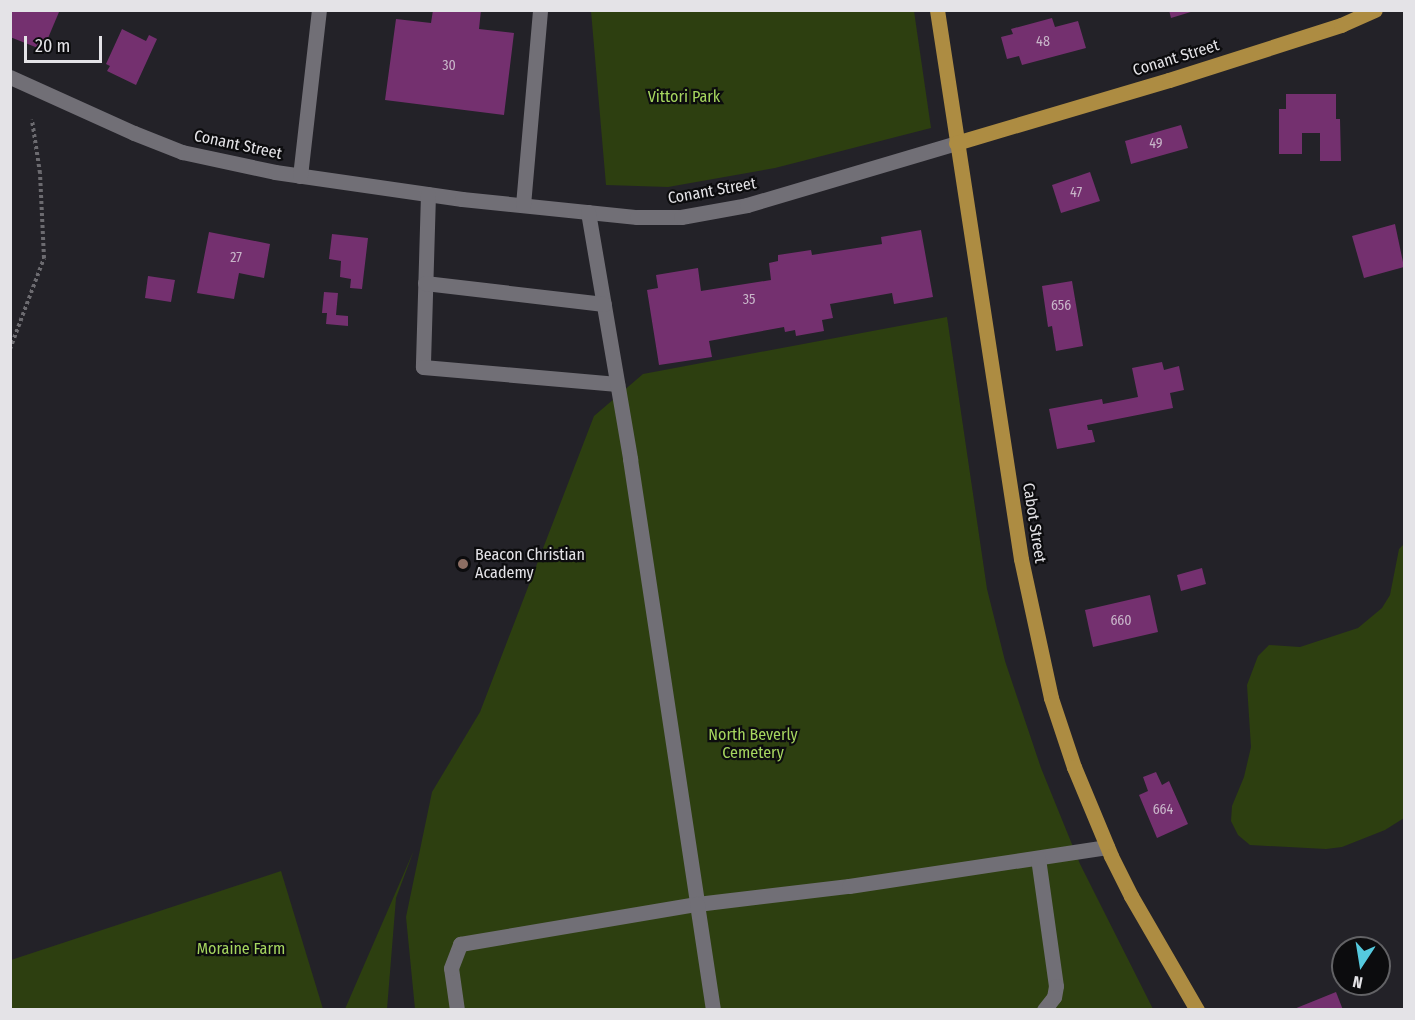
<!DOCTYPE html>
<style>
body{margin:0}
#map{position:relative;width:1415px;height:1020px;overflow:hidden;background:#232228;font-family:"Fira Sans Condensed",sans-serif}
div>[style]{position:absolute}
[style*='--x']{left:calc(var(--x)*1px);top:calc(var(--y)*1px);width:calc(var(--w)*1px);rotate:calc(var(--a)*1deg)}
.green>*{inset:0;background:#2d3f10}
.building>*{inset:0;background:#74306f}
.path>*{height:4px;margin-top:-2px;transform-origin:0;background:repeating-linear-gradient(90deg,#6c6b70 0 3px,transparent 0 6px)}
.minor>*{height:15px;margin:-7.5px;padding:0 7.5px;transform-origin:7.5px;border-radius:7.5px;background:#716f76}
.major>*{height:15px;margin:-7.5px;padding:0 7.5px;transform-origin:7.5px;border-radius:7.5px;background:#ad8c42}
.dots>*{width:16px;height:16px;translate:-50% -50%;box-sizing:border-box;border:3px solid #0c0c0e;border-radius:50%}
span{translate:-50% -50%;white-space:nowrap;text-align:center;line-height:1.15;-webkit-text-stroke:4.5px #0c0c0e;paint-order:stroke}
.number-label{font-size:14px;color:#c8b6c9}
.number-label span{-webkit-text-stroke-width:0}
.street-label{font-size:16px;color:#e4e3e7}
.park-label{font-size:16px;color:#a6d65f}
.poi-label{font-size:16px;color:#e4e3e7}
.left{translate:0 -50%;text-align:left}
.frame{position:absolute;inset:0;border:12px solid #e4e3e7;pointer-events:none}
.north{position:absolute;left:1331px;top:936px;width:60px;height:60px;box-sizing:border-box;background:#0c0c0e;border:2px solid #626265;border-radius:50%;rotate:192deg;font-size:16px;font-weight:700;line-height:24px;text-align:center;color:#e4e3e7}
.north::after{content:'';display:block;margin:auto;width:21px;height:27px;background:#55cadf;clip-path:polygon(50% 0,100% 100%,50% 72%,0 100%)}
.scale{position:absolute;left:24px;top:36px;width:78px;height:27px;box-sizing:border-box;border:3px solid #e4e3e7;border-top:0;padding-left:8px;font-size:18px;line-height:21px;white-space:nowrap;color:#e4e3e7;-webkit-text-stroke:4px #0c0c0e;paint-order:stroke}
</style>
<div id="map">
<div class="green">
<div style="clip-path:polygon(591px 11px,914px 11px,931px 128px,775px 168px,668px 187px,606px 185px)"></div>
<div style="clip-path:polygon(947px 317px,987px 589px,1005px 661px,1041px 768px,1080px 864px,1153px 1009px,415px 1009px,406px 917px,432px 792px,480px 712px,594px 416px,643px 374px)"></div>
<div style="clip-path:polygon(1404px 544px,1404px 818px,1385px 830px,1342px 847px,1326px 849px,1250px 845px,1238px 835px,1231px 821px,1232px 806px,1244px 777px,1251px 747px,1247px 685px,1258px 656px,1269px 645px,1300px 647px,1358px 628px,1382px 608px,1390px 595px,1399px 549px)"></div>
<div style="clip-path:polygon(414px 850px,396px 898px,387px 1009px,345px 1009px)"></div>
<div style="clip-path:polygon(281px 871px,323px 1009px,11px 1009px,11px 960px)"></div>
</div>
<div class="building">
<div style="clip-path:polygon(12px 10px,59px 12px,43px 50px,10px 37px)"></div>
<div style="clip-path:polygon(433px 10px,481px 10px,479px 29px,514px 33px,504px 115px,385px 100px,396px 19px,431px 23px)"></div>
<div style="clip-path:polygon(1169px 10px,1194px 10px,1194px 11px,1171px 18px)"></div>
<div style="clip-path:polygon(1052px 18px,1055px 27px,1078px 21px,1086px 48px,1022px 65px,1019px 56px,1007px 59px,1001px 37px,1013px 34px,1011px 29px)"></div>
<div style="clip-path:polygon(122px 29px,146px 41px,149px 35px,157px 39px,136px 85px,107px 71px,110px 66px,106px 64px)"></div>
<div style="clip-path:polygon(1286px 94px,1336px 94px,1336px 119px,1340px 119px,1341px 161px,1320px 161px,1320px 133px,1302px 133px,1302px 154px,1279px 154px,1279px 109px,1286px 109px)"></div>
<div style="clip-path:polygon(1181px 125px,1188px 148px,1131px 164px,1125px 141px)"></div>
<div style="clip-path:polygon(1090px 172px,1100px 201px,1061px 213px,1052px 185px)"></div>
<div style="clip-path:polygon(1395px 224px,1404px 267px,1364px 278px,1352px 236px)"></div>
<div style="clip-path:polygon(921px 230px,933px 297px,894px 304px,892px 293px,830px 304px,833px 318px,822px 320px,824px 331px,796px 336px,795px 330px,785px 332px,784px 327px,709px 341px,712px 357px,659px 365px,647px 290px,658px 288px,656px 275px,698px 268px,701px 291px,771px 280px,769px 263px,778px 261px,778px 255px,811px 250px,812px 255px,882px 244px,881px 237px)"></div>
<div style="clip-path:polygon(209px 232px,270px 244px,264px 278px,239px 273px,234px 299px,197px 293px)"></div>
<div style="clip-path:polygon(332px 234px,368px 238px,362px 289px,350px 288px,351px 279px,340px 277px,341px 261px,329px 259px)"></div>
<div style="clip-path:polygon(148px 276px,175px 280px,171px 302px,145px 298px)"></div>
<div style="clip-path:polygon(1072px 281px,1083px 346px,1056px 351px,1052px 326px,1048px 327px,1042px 286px)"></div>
<div style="clip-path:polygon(324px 292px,338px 293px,336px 315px,348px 316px,348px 326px,326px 324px,327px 313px,322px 313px)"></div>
<div style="clip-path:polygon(1162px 362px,1164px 370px,1179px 366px,1184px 390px,1170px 393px,1173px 408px,1087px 425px,1088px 430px,1092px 430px,1095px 442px,1057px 449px,1049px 409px,1102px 399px,1103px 404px,1138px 397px,1132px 368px)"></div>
<div style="clip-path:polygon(1202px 568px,1206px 584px,1181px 591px,1177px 575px)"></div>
<div style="clip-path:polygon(1150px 595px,1158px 632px,1093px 647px,1085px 610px)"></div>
<div style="clip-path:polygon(1156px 772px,1162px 785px,1169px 781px,1188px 824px,1157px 838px,1139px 795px,1148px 791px,1143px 777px)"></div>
<div style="clip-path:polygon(1336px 992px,1343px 1010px,1294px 1010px,1294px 1009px)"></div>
</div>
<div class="path">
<div style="--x:10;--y:349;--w:97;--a:-69.5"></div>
<div style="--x:44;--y:258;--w:85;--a:-92.7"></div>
<div style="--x:40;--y:173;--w:54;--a:-98.6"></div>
</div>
<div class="minor">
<div style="--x:10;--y:77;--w:136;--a:24.3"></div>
<div style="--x:134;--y:133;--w:52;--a:21.6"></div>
<div style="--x:182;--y:152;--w:95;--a:12.1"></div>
<div style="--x:275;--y:172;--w:189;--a:8.2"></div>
<div style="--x:462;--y:199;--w:176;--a:5.9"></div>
<div style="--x:637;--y:217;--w:44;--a:0"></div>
<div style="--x:681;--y:217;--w:67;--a:-10.3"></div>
<div style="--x:747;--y:205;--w:218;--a:-16.5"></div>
<div style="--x:300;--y:176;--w:167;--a:-83.5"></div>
<div style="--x:428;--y:194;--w:173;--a:91.7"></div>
<div style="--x:423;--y:367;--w:195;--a:5"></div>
<div style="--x:523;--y:205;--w:196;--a:-85"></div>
<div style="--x:588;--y:212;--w:251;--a:80.3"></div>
<div style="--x:630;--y:459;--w:450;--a:81.4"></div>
<div style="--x:697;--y:904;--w:153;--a:-6.8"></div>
<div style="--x:849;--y:886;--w:261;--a:-8.6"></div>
<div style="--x:425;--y:283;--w:180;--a:6.7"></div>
<div style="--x:1038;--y:858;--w:129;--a:82"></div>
<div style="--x:1056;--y:986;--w:11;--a:100"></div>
<div style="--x:1054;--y:997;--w:16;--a:128"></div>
<div style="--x:457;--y:1010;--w:42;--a:-98.1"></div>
<div style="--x:451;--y:968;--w:26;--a:-69"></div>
<div style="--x:460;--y:944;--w:240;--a:-9.6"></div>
<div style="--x:697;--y:904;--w:107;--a:81.4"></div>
</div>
<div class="major">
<div style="--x:937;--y:10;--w:555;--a:81.3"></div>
<div style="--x:1021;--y:559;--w:142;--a:77.8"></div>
<div style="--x:1051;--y:698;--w:73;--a:71.6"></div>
<div style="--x:1074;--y:767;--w:96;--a:67.4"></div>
<div style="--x:1111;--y:856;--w:45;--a:63.4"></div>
<div style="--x:1131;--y:896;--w:132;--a:59.9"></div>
<div style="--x:956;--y:143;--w:222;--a:-16.5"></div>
<div style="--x:1169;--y:80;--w:181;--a:-17.7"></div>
<div style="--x:1341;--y:25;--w:37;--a:-24"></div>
</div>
<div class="dots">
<div style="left:463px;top:564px;background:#8d6e63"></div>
</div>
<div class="number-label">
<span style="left:1043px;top:42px">48</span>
<span style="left:449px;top:66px">30</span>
<span style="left:1156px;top:144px">49</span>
<span style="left:1076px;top:193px">47</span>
<span style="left:236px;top:258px">27</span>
<span style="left:749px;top:300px">35</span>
<span style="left:1061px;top:306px">656</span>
<span style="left:1121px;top:621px">660</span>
<span style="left:1163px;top:810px">664</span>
</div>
<div class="street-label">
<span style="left:1176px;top:58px;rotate:-17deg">Conant Street</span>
<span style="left:238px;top:145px;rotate:12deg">Conant Street</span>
<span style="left:712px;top:191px;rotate:-10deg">Conant Street</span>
<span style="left:1034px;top:523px;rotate:81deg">Cabot Street</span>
</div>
<div class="park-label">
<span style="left:684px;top:97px">Vittori Park</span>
<span style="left:753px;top:744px">North Beverly<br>Cemetery</span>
<span style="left:241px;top:949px">Moraine Farm</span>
</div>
<div class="poi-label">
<span class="left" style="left:475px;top:564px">Beacon Christian<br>Academy</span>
</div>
<div class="frame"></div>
<div class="north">N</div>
<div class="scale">20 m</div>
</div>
